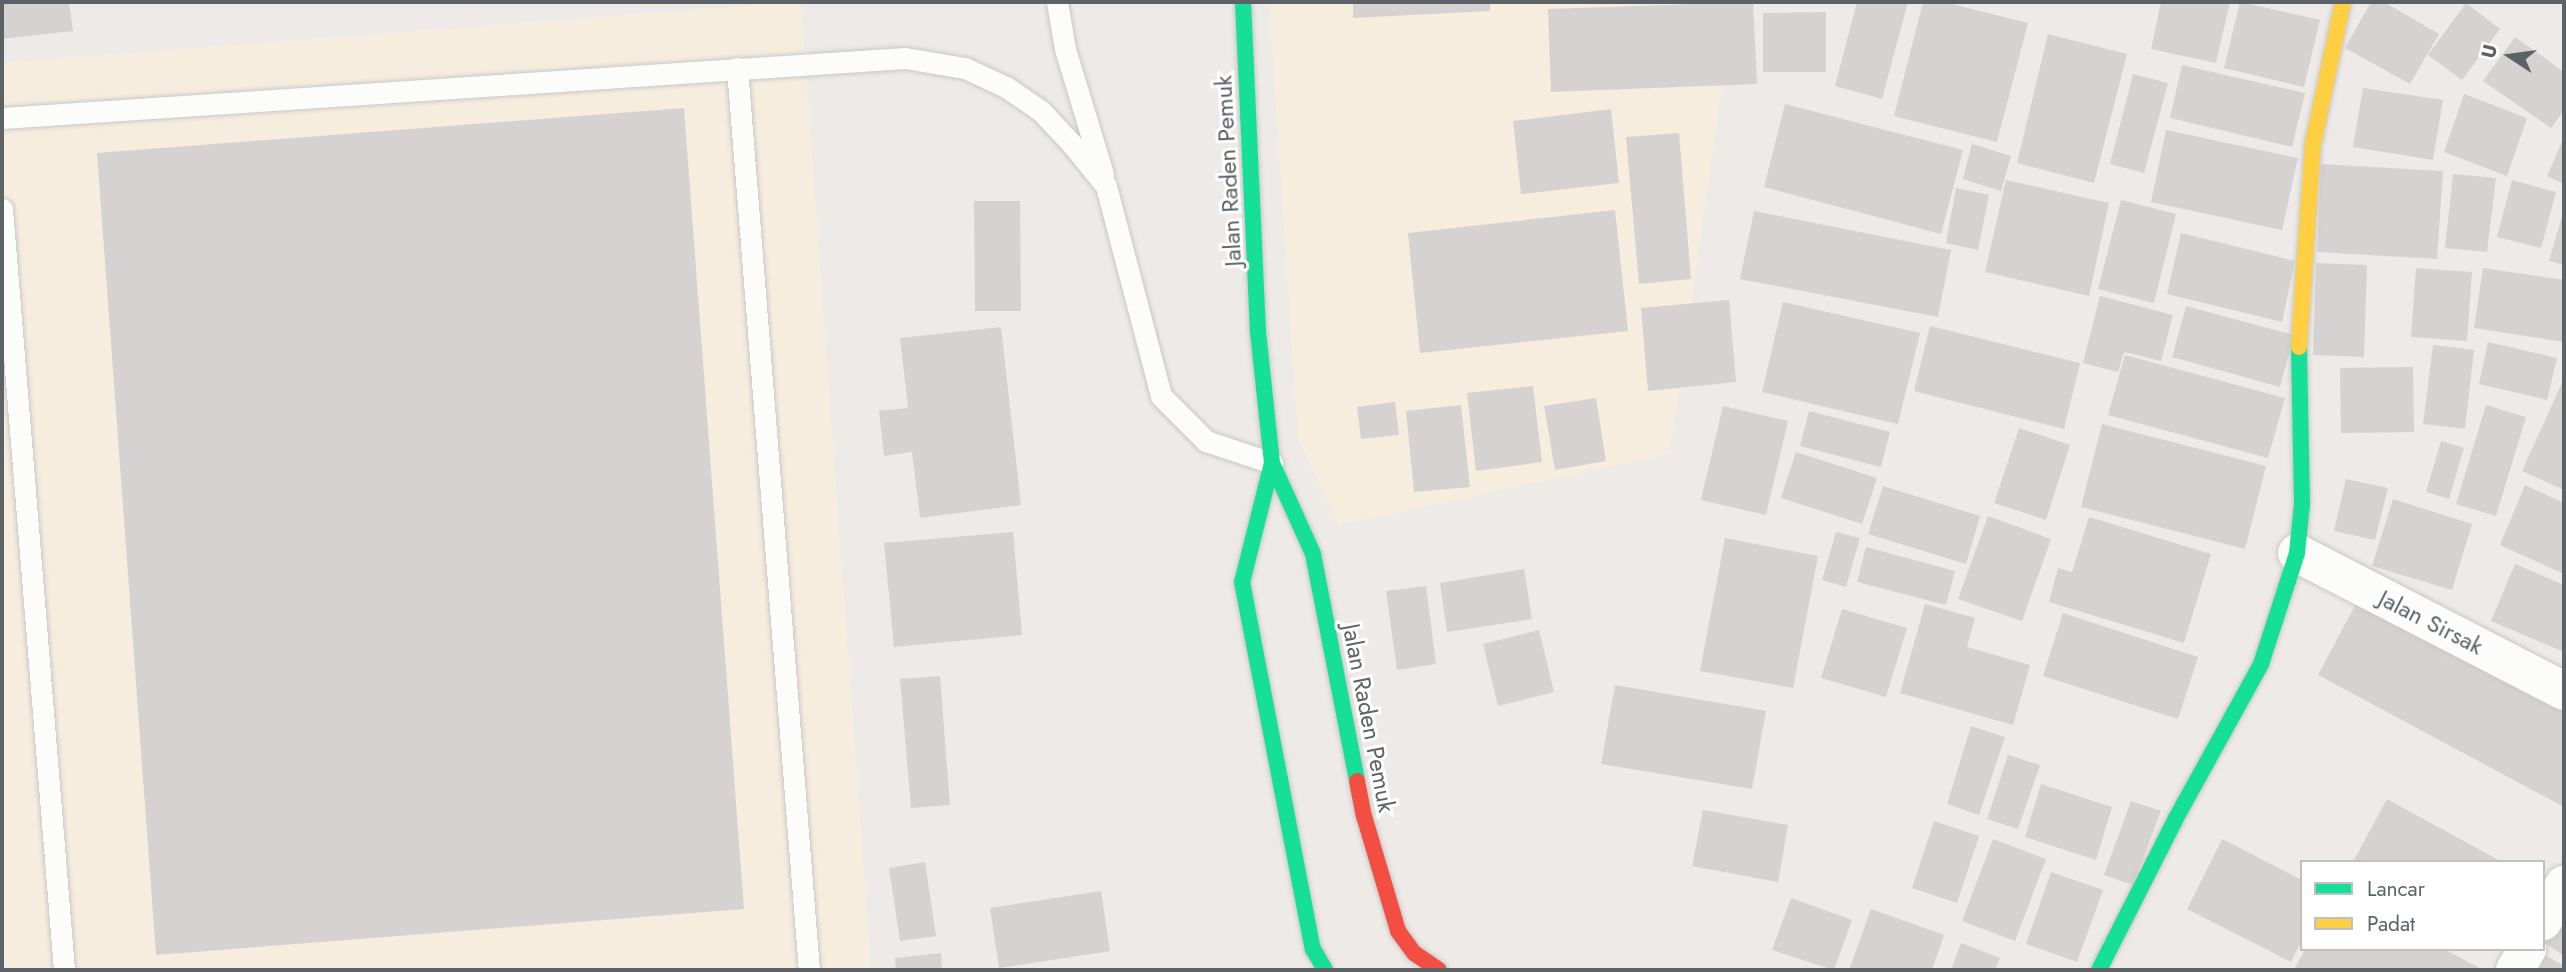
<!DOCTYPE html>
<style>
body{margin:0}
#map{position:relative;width:2566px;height:972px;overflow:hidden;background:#edeae7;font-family:Jost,sans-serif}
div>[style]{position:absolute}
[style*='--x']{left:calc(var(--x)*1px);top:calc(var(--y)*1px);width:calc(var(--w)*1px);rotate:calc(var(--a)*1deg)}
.commercial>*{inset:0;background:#f7eddf}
.building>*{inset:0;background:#d5d2d1}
.roads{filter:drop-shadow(0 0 2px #c8c8c8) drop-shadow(0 0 2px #c8c8c8)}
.lane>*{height:21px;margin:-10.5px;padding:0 10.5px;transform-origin:10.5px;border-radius:10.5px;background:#fcfcfb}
.street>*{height:38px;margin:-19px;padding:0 19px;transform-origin:19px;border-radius:19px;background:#fcfcfb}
.fast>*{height:16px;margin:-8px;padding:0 8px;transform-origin:8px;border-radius:8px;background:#16e098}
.slow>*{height:16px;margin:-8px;padding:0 8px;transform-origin:8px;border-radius:8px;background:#ffcf43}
.jam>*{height:16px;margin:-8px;padding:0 8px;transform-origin:8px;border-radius:8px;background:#f24e42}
span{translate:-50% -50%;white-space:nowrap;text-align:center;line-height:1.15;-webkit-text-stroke:6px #fff;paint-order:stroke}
.street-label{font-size:24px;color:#5c6266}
.frame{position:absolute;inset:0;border:4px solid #5c6266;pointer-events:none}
.legend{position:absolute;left:2300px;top:860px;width:245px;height:91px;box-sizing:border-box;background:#fff;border:2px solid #bec0c2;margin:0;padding:9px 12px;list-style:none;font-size:21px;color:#5c6266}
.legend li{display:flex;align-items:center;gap:14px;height:35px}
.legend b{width:35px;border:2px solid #bec0c2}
.north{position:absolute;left:2475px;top:21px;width:70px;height:70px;-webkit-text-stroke:5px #fff;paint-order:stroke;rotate:283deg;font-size:19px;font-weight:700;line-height:28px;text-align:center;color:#5c6266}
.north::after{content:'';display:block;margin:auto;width:24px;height:32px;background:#5c6266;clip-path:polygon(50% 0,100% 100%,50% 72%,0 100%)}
</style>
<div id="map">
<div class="commercial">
<div style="clip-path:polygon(801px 2px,871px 970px,2px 970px,2px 63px)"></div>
<div style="clip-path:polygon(1269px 2px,1734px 2px,1670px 453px,1339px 525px,1298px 439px)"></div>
</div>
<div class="building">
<div style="clip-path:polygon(2px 2px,69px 2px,73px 31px,2px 39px)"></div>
<div style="clip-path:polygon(1353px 2px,1490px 2px,1490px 11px,1353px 18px)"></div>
<div style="clip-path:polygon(1753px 2px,1757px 84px,1551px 92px,1548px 9px)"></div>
<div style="clip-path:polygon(1857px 2px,1908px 2px,1882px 99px,1835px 86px)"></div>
<div style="clip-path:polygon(1923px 2px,1944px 2px,2028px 23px,1997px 142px,1894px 116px)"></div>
<div style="clip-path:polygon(2161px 2px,2230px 2px,2216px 63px,2151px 49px)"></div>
<div style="clip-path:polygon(2240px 2px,2320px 20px,2304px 87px,2224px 68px)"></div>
<div style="clip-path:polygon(2371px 2px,2384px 2px,2439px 34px,2410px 84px,2345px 48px)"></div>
<div style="clip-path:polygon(2466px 3px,2500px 29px,2462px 80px,2428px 55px)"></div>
<div style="clip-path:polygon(1826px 12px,1826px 72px,1763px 72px,1763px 13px)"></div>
<div style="clip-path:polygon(2048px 34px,2127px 54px,2094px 183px,2017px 163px)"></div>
<div style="clip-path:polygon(2515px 37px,2564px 72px,2564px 110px,2551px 128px,2483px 81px)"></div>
<div style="clip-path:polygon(2182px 65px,2305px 93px,2292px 147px,2170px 118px)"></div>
<div style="clip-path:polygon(2133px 74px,2168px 83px,2144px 173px,2110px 164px)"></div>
<div style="clip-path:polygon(2363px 88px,2443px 100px,2433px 160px,2353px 147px)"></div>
<div style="clip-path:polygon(2464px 94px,2527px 118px,2507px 176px,2444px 152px)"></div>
<div style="clip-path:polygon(1785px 104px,1963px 150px,1941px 234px,1764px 187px)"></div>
<div style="clip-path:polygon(684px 108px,744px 909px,156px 955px,97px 153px)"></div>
<div style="clip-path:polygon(1611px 109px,1619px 183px,1521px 194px,1513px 121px)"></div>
<div style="clip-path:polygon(2166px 130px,2298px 158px,2282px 230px,2151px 202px)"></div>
<div style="clip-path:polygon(1679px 133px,1691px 279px,1639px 284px,1626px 137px)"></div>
<div style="clip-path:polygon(2564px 137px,2564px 184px,2547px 176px)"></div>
<div style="clip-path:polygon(1972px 144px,2011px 156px,2001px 191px,1963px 179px)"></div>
<div style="clip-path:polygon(2321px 164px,2443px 171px,2437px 259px,2317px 252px)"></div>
<div style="clip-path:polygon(2453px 174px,2496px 178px,2487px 252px,2445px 248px)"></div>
<div style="clip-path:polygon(2006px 180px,2109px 203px,2089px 296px,1985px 272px)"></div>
<div style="clip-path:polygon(2512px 180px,2556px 192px,2541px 248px,2497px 237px)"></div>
<div style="clip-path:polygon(1956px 188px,1989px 195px,1978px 250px,1946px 243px)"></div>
<div style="clip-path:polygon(2121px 200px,2176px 214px,2154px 303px,2098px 289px)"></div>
<div style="clip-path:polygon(974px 201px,1020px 201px,1021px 311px,975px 311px)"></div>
<div style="clip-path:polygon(2564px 209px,2564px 265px,2549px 261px)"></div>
<div style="clip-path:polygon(1615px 210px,1628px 331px,1420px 353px,1408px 233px)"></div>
<div style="clip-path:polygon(1754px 211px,1951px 250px,1938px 317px,1740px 279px)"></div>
<div style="clip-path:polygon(2181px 233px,2295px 261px,2282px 322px,2167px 294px)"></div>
<div style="clip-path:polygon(2316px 263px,2367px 265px,2364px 357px,2313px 355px)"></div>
<div style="clip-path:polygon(2416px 268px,2472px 272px,2467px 341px,2411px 337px)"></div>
<div style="clip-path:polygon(2483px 268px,2564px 280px,2564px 342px,2474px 328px)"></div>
<div style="clip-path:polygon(2100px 296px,2173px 315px,2161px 361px,2124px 352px,2118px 372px,2083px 363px)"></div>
<div style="clip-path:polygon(1729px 300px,1736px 382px,1648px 391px,1641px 308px)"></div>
<div style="clip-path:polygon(1783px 302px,1920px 333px,1898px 424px,1762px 392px)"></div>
<div style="clip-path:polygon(2186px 306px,2294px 335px,2280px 387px,2172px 357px)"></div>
<div style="clip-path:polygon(1930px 326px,2080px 363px,2064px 429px,1914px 391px)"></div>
<div style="clip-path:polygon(1001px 327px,1021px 505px,920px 518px,912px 452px,884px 456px,879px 411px,908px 408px,900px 338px)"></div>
<div style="clip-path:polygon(2488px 342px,2557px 358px,2547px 400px,2479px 384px)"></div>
<div style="clip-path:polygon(2433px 345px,2474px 350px,2465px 429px,2423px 424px)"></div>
<div style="clip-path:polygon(2125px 355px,2285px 398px,2268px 458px,2108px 415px)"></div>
<div style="clip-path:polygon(2413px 367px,2414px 432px,2341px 433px,2340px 368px)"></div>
<div style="clip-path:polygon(2564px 378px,2564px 490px,2522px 471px)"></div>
<div style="clip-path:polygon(1533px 386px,1542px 462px,1476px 471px,1467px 393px)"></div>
<div style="clip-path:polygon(1596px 398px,1606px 461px,1555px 470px,1544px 406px)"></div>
<div style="clip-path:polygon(1395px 402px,1399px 435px,1361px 439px,1357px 407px)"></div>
<div style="clip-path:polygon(1461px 405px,1470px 487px,1414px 492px,1406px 411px)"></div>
<div style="clip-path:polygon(2486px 405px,2526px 417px,2496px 516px,2456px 504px)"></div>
<div style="clip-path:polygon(1723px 406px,1788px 421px,1766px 515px,1701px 500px)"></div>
<div style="clip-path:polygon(1809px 411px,1890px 432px,1881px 467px,1800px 446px)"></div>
<div style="clip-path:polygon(2102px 424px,2266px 466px,2245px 549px,2081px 507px)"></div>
<div style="clip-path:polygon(2019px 428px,2070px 445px,2046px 520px,1994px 503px)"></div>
<div style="clip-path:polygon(2441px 441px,2464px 448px,2449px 499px,2426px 492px)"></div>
<div style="clip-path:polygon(1796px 452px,1877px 478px,1862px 524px,1781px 498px)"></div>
<div style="clip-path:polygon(2346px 479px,2388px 488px,2375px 540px,2334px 531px)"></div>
<div style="clip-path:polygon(2525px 485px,2564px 503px,2564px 574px,2500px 545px)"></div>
<div style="clip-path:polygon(1883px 486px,1980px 516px,1966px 564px,1868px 534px)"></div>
<div style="clip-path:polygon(2393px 499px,2472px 524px,2452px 590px,2372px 566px)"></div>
<div style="clip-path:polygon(1988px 516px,2051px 539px,2022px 621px,1958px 599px)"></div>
<div style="clip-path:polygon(2089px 517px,2211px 554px,2184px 643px,2049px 602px,2058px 568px,2072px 572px)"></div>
<div style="clip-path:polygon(1013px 532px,1022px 635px,894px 647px,884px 543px)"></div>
<div style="clip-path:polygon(1836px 532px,1860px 538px,1846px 587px,1822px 580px)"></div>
<div style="clip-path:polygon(1725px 538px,1818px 556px,1793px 688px,1700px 671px)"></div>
<div style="clip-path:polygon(1866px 547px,1955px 571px,1946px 605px,1857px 582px)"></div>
<div style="clip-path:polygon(2515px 564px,2564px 585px,2564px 652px,2491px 621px)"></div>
<div style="clip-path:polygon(1524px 569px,1532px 619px,1447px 632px,1440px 583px)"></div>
<div style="clip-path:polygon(1426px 586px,1436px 664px,1397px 670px,1386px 591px)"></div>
<div style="clip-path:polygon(2359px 598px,2564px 707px,2564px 807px,2318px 675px)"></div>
<div style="clip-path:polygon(1925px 604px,1975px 618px,1967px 647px,2030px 665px,2013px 725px,1900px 693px)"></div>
<div style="clip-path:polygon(1842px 609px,1907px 628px,1886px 697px,1821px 678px)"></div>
<div style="clip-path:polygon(2063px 613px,2198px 657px,2178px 719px,2043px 676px)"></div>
<div style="clip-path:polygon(1539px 630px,1554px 692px,1498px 706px,1483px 644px)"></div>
<div style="clip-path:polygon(940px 676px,950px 805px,911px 808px,900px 679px)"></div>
<div style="clip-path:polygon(1615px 685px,1766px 711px,1752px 789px,1601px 764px)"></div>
<div style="clip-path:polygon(1971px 726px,2005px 737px,1979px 815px,1947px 804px)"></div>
<div style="clip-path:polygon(2008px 755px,2040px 765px,2018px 829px,1987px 819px)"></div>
<div style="clip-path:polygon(2041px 784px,2112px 807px,2096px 860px,2025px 837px)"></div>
<div style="clip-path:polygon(2387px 799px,2502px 862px,2353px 862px)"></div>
<div style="clip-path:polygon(2131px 801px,2161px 811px,2133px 885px,2104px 875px)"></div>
<div style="clip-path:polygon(1703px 810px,1788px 825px,1778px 882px,1692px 866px)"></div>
<div style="clip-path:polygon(1934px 821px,1979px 836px,1957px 903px,1912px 888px)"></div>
<div style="clip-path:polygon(1993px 839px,2046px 859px,2015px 941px,1962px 921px)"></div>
<div style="clip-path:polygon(2222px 839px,2302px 880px,2302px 940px,2291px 962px,2187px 909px)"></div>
<div style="clip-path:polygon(925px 862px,936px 936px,900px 941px,889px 868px)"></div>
<div style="clip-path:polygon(2051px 872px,2103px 890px,2077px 962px,2026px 944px)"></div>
<div style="clip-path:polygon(1101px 891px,1110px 951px,999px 968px,990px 908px)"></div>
<div style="clip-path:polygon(1791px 898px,1852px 920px,1834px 970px,1772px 950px)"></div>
<div style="clip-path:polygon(1871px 909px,1944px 935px,1932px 970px,1849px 970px)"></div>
<div style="clip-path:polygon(2564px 911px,2564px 956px,2545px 943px)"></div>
<div style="clip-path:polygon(1961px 943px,2000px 958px,1995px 970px,1951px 970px)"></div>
<div style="clip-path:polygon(2305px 949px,2444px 949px,2483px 970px,2294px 970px)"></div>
<div style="clip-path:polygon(2535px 949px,2564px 966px,2564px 970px,2523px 970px)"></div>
<div style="clip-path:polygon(941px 953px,942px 970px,896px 970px,895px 958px)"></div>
</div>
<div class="roads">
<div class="lane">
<div style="--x:1057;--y:2;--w:48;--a:80.3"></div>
<div style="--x:1065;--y:49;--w:131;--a:73.1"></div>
<div style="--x:737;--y:68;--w:905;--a:85.44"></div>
<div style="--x:2;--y:118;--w:905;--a:-3.8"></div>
<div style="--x:905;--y:58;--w:61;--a:9.5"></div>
<div style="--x:965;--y:68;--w:45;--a:24.9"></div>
<div style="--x:1006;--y:87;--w:42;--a:34.4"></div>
<div style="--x:1041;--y:111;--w:44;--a:46.8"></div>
<div style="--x:1071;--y:143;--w:55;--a:50.9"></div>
<div style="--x:1106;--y:186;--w:217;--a:75.3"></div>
<div style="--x:1161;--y:396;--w:64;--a:45"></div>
<div style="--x:1206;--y:441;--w:70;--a:18.4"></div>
<div style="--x:2;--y:209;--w:764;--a:85.34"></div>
</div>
<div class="street">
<div style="--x:2297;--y:553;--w:301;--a:27.3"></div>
<div style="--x:2543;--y:921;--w:42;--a:-59.7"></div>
<div style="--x:2515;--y:970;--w:24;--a:-60"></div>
</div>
<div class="fast">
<div style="--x:1243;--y:2;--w:330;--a:87.4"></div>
<div style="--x:1258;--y:332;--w:132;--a:83.9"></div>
<div style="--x:1272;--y:463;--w:100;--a:65.7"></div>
<div style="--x:1313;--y:554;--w:231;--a:79"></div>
<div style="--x:1272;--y:463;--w:123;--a:104.1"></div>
<div style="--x:1242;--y:582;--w:374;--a:79.1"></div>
<div style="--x:1313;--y:949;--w:24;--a:60"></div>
<div style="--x:2099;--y:970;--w:168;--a:-63.1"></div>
<div style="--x:2175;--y:820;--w:178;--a:-61.1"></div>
<div style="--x:2261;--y:664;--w:117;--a:-72"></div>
<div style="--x:2297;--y:553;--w:49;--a:-84.2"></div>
<div style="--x:2302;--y:504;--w:157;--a:-91.1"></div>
</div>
<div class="slow">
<div style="--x:2299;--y:347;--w:203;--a:-86.1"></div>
<div style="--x:2313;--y:144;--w:145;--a:-78.1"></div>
</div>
<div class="jam">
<div style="--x:1357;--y:781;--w:36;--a:79"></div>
<div style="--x:1364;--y:816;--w:120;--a:73.5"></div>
<div style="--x:1398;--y:931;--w:27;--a:54"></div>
<div style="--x:1414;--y:953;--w:30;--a:34"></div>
</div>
</div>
<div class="street-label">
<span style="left:1228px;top:171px;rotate:-93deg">Jalan Raden Pemuk</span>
<span style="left:2431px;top:622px;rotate:27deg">Jalan Sirsak</span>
<span style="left:1369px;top:718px;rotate:79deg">Jalan Raden Pemuk</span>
</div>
<div class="frame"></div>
<ul class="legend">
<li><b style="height:9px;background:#16e098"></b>Lancar</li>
<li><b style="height:9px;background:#ffcf43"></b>Padat</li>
</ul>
<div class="north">U</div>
</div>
